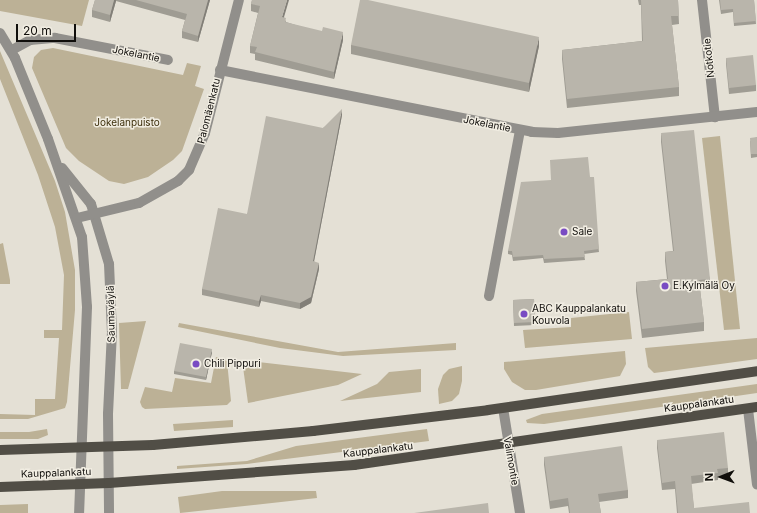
<!DOCTYPE html>
<meta charset="utf-8">
<style>
body{margin:0}
#map{position:relative;width:757px;height:513px;overflow:hidden;background:#e4e0d5;font-family:Inter,sans-serif}
div>[style]{position:absolute}
[style*='--x']{left:calc(var(--x)*1px);top:calc(var(--y)*1px);width:calc(var(--w)*1px);rotate:calc(var(--a)*1deg)}
.green>*{inset:0;background:#bcb196}
.minor>*{height:10px;margin:-5px;padding:0 5px;transform-origin:5px;border-radius:5px;background:#918f8b}
.major>*{height:10px;margin:-5px;padding:0 5px;transform-origin:5px;border-radius:5px;background:#514e46}
.wall>*{inset:0;background:#9f9c93}
.shaded-wall>*{inset:0;background:#827f78}
.building>*{inset:0;background:#b9b5ab}
.dots>*{width:11px;height:11px;translate:-50% -50%;box-sizing:border-box;border:2px solid #f1ede2;border-radius:50%}
span{translate:-50% -50%;white-space:nowrap;text-align:center;line-height:1.15;-webkit-text-stroke:3px #f1ede2;paint-order:stroke}
.street-label{font-size:10px;color:#100e0b}
.park-label{font-size:10px;color:#3d2f0b}
.poi-label{font-size:10px;color:#100e0b}
.left{translate:0 -50%;text-align:left}
.north{position:absolute;left:701px;top:457px;width:40px;height:40px;-webkit-text-stroke:3px #f1ede2;paint-order:stroke;rotate:269deg;font-size:11px;font-weight:700;line-height:16px;text-align:center;color:#100e0b}
.north::after{content:'';display:block;margin:auto;width:14px;height:18px;background:#100e0b;clip-path:polygon(50% 0,100% 100%,50% 72%,0 100%)}
.scale{position:absolute;left:16px;top:24px;width:60px;height:18px;box-sizing:border-box;border:2px solid #100e0b;border-top:0;padding-left:5px;font-size:12px;line-height:14px;white-space:nowrap;color:#100e0b;-webkit-text-stroke:3px #f1ede2;paint-order:stroke}
</style>
<div id="map">
<div class="green">
<div style="clip-path:polygon(0 0,89px 0,82px 26px,0 11px)"></div>
<div style="clip-path:polygon(53px 48px,183px 75px,187px 63px,201px 66px,195px 86px,204px 89px,182px 151px,173px 160px,148px 177px,124px 184px,109px 181px,79px 161px,66px 148px,32px 68px,34px 57px,41px 50px)"></div>
<div style="clip-path:polygon(0 51px,55px 181px,65px 212px,75px 270px,75px 310px,67px 402px,65px 408px,28px 419px,0 419px,0 414px,35px 415px,35px 399px,55px 399px,59px 338px,44px 338px,44px 330px,62px 330px,64px 275px,55px 227px,38px 175px,0 79px)"></div>
<div style="clip-path:polygon(720px 136px,740px 329px,724px 330px,702px 138px)"></div>
<div style="clip-path:polygon(3px 243px,10px 280px,10px 284px,0 284px,0 244px)"></div>
<div style="clip-path:polygon(629px 312px,632px 339px,525px 348px,523px 330px,571px 327px,571px 318px)"></div>
<div style="clip-path:polygon(146px 321px,128px 389px,121px 389px,119px 323px)"></div>
<div style="clip-path:polygon(179px 323px,338px 352px,456px 343px,456px 350px,343px 356px,280px 348px,178px 327px)"></div>
<div style="clip-path:polygon(757px 338px,757px 359px,662px 372px,654px 373px,648px 367px,645px 348px)"></div>
<div style="clip-path:polygon(625px 351px,626px 364px,620px 376px,536px 390px,525px 390px,512px 382px,504px 369px,504px 362px)"></div>
<div style="clip-path:polygon(216px 357px,227px 361px,231px 401px,227px 405px,145px 409px,142px 407px,140px 402px,145px 387px,172px 392px,175px 378px,211px 383px)"></div>
<div style="clip-path:polygon(242px 360px,362px 374px,338px 385px,248px 403px)"></div>
<div style="clip-path:polygon(462px 366px,462px 381px,459px 394px,452px 401px,439px 404px,438px 389px,443px 375px,449px 369px)"></div>
<div style="clip-path:polygon(421px 369px,421px 392px,340px 401px,377px 384px,389px 372px)"></div>
<div style="clip-path:polygon(757px 384px,757px 393px,544px 424px,527px 423px,526px 420px,542px 414px)"></div>
<div style="clip-path:polygon(233px 420px,233px 427px,174px 431px,173px 424px)"></div>
<div style="clip-path:polygon(47px 429px,48px 435px,38px 439px,0 439px,0 432px,29px 432px)"></div>
<div style="clip-path:polygon(427px 429px,429px 441px,247px 464px,177px 469px,177px 466px,247px 461px,296px 446px)"></div>
<div style="clip-path:polygon(222px 491px,316px 491px,317px 498px,180px 513px,178px 497px)"></div>
<div style="clip-path:polygon(28px 504px,28px 513px,0 513px,0 505px)"></div>
</div>
<div class="minor">
<div style="--x:702;--y:0;--w:118;--a:83.7"></div>
<div style="--x:0;--y:33;--w:29;--a:59"></div>
<div style="--x:15;--y:58;--w:87;--a:67.8"></div>
<div style="--x:48;--y:139;--w:104;--a:70.9"></div>
<div style="--x:82;--y:237;--w:70;--a:85.9"></div>
<div style="--x:87;--y:307;--w:206;--a:92.2"></div>
<div style="--x:12;--y:50;--w:21;--a:-29"></div>
<div style="--x:30;--y:40;--w:25;--a:-5"></div>
<div style="--x:55;--y:38;--w:115;--a:11"></div>
<div style="--x:220;--y:70;--w:318;--a:11.2"></div>
<div style="--x:532;--y:132;--w:26;--a:2"></div>
<div style="--x:558;--y:133;--w:200;--a:-6"></div>
<div style="--x:62;--y:168;--w:46;--a:51.1"></div>
<div style="--x:91;--y:204;--w:63;--a:73.3"></div>
<div style="--x:109;--y:264;--w:68;--a:87.5"></div>
<div style="--x:112;--y:332;--w:82;--a:92.8"></div>
<div style="--x:108;--y:414;--w:99;--a:89.4"></div>
<div style="--x:77;--y:218;--w:64;--a:-13.6"></div>
<div style="--x:139;--y:203;--w:45;--a:-29.4"></div>
<div style="--x:178;--y:181;--w:16;--a:-45"></div>
<div style="--x:189;--y:170;--w:40;--a:-66.6"></div>
<div style="--x:205;--y:133;--w:137;--a:-75.7"></div>
<div style="--x:489;--y:296;--w:169;--a:-79.4"></div>
<div style="--x:503;--y:408;--w:106;--a:80.8"></div>
<div style="--x:748;--y:409;--w:76;--a:83.2"></div>
</div>
<div class="major">
<div style="--x:0;--y:450;--w:153;--a:-1.9"></div>
<div style="--x:153;--y:445;--w:161;--a:-5"></div>
<div style="--x:313;--y:431;--w:176;--a:-6.8"></div>
<div style="--x:488;--y:410;--w:272;--a:-8.2"></div>
<div style="--x:0;--y:487;--w:109;--a:-2.1"></div>
<div style="--x:109;--y:483;--w:246;--a:-4.2"></div>
<div style="--x:354;--y:465;--w:407;--a:-8.2"></div>
</div>
<div class="wall">
<div style="clip-path:polygon(95px 0,210px 0,198px 42px,182px 38px,182px 31px,185px 20px,116px 1px,110px 22px,92px 17px,92px 10px)"></div>
<div style="clip-path:polygon(252px 0,284px 17px,286px 22px,343px 40px,334px 79px,255px 60px,255px 54px,250px 53px,250px 46px,258px 13px,251px 11px,251px 4px)"></div>
<div style="clip-path:polygon(638px 0,678px 0,679px 24px,672px 25px,679px 87px,679px 96px,567px 108px,562px 59px,562px 50px,642px 41px,641px 5px,639px 5px)"></div>
<div style="clip-path:polygon(719px 0,754px 0,756px 24px,734px 26px,733px 12px,721px 14px)"></div>
<div style="clip-path:polygon(351px 45px,539px 46px,529px 92px,351px 54px)"></div>
<div style="clip-path:polygon(726px 58px,756px 85px,756px 91px,729px 94px,726px 64px)"></div>
<div style="clip-path:polygon(342px 115px,314px 261px,319px 269px,311px 303px,300px 309px,261px 301px,259px 307px,202px 295px,202px 289px,247px 214px,323px 128px)"></div>
<div style="clip-path:polygon(661px 133px,710px 279px,710px 288px,700px 289px,704px 322px,704px 331px,642px 338px,636px 291px,636px 282px,667px 279px,665px 261px,665px 252px,673px 251px,661px 142px)"></div>
<div style="clip-path:polygon(757px 137px,757px 157px,751px 158px,750px 141px)"></div>
<div style="clip-path:polygon(590px 177px,599px 252px,584px 254px,585px 260px,544px 263px,543px 258px,513px 261px,512px 255px,508px 254px,508px 251px,551px 180px)"></div>
<div style="clip-path:polygon(534px 299px,535px 325px,514px 326px,513px 300px)"></div>
<div style="clip-path:polygon(212px 352px,206px 380px,174px 374px,174px 371px)"></div>
<div style="clip-path:polygon(657px 440px,728px 468px,728px 475px,718px 477px,718px 480px,691px 484px,694px 508px,750px 513px,677px 513px,675px 489px,662px 490px,657px 448px)"></div>
<div style="clip-path:polygon(544px 457px,628px 490px,628px 498px,599px 502px,601px 513px,569px 513px,568px 506px,550px 509px,544px 465px)"></div>
</div>
<div class="shaded-wall">
<div style="clip-path:polygon(114px 0,116px 0,116px 1px,110px 22px,110px 15px)"></div>
<div style="clip-path:polygon(208px 0,210px 0,198px 42px,198px 36px)"></div>
<div style="clip-path:polygon(287px 0,289px 0,282px 24px,282px 17px)"></div>
<div style="clip-path:polygon(343px 32px,343px 40px,334px 79px,334px 72px)"></div>
<div style="clip-path:polygon(539px 37px,539px 46px,529px 92px,529px 83px)"></div>
<div style="clip-path:polygon(342px 109px,342px 115px,313px 267px,313px 261px)"></div>
<div style="clip-path:polygon(319px 263px,319px 269px,311px 303px,300px 309px,300px 303px)"></div>
<div style="clip-path:polygon(261px 295px,261px 301px,259px 307px,259px 301px)"></div>
<div style="clip-path:polygon(212px 349px,212px 352px,206px 380px,206px 377px)"></div>
</div>
<div class="building">
<div style="clip-path:polygon(95px 0,114px 0,110px 15px,92px 10px)"></div>
<div style="clip-path:polygon(136px 0,208px 0,198px 36px,182px 31px,187px 14px)"></div>
<div style="clip-path:polygon(252px 0,287px 0,282px 17px,286px 18px,285px 22px,322px 31px,323px 27px,343px 32px,334px 72px,255px 52px,257px 47px,250px 46px,260px 6px,251px 4px)"></div>
<div style="clip-path:polygon(360px 0,368px 0,539px 37px,529px 83px,351px 45px)"></div>
<div style="clip-path:polygon(641px 0,678px 0,679px 16px,671px 16px,679px 87px,567px 99px,562px 50px,643px 41px)"></div>
<div style="clip-path:polygon(720px 0,754px 0,756px 21px,734px 23px,733px 9px,721px 10px)"></div>
<div style="clip-path:polygon(753px 55px,756px 85px,729px 88px,726px 58px)"></div>
<div style="clip-path:polygon(342px 109px,313px 261px,319px 263px,311px 297px,300px 303px,261px 295px,259px 301px,202px 289px,218px 208px,247px 214px,266px 116px,323px 128px)"></div>
<div style="clip-path:polygon(694px 130px,710px 279px,699px 280px,704px 322px,642px 329px,636px 282px,668px 279px,665px 252px,674px 251px,661px 133px)"></div>
<div style="clip-path:polygon(757px 137px,757px 154px,751px 154px,750px 138px)"></div>
<div style="clip-path:polygon(588px 157px,590px 177px,594px 177px,599px 249px,584px 251px,585px 257px,544px 259px,543px 255px,513px 257px,512px 251px,508px 251px,521px 182px,551px 180px,550px 160px)"></div>
<div style="clip-path:polygon(534px 299px,535px 322px,514px 323px,513px 300px)"></div>
<div style="clip-path:polygon(180px 343px,212px 349px,206px 377px,174px 371px)"></div>
<div style="clip-path:polygon(724px 432px,728px 468px,717px 469px,718px 473px,691px 476px,694px 508px,749px 502px,750px 513px,678px 513px,675px 481px,662px 483px,657px 440px)"></div>
<div style="clip-path:polygon(622px 446px,628px 490px,598px 494px,601px 513px,570px 513px,568px 498px,550px 501px,544px 457px)"></div>
<div style="clip-path:polygon(488px 503px,489px 513px,414px 513px)"></div>
</div>
<div class="dots">
<div style="left:564px;top:232px;background:#794bc3"></div>
<div style="left:665px;top:286px;background:#794bc3"></div>
<div style="left:524px;top:314px;background:#794bc3"></div>
<div style="left:196px;top:364px;background:#794bc3"></div>
</div>
<div class="street-label">
<span style="left:136px;top:54px;rotate:11deg">Jokelantie</span>
<span style="left:709px;top:58px;rotate:-96deg">Notkotie</span>
<span style="left:209px;top:111px;rotate:-76deg">Palomäenkatu</span>
<span style="left:487px;top:124px;rotate:11deg">Jokelantie</span>
<span style="left:111px;top:314px;rotate:-91deg">Saumaväylä</span>
<span style="left:699px;top:404px;rotate:-8deg">Kauppalankatu</span>
<span style="left:378px;top:450px;rotate:-7deg">Kauppalankatu</span>
<span style="left:511px;top:461px;rotate:80deg">Valimontie</span>
<span style="left:56px;top:473px;rotate:-2deg">Kauppalankatu</span>
</div>
<div class="park-label">
<span style="left:127px;top:123px">Jokelanpuisto</span>
</div>
<div class="poi-label">
<span class="left" style="left:572px;top:232px">Sale</span>
<span class="left" style="left:673px;top:286px">E.Kylmälä Oy</span>
<span class="left" style="left:532px;top:314px">ABC Kauppalankatu<br>Kouvola</span>
<span class="left" style="left:204px;top:364px">Chili Pippuri</span>
</div>
<div class="north">N</div>
<div class="scale">20 m</div>
</div>
